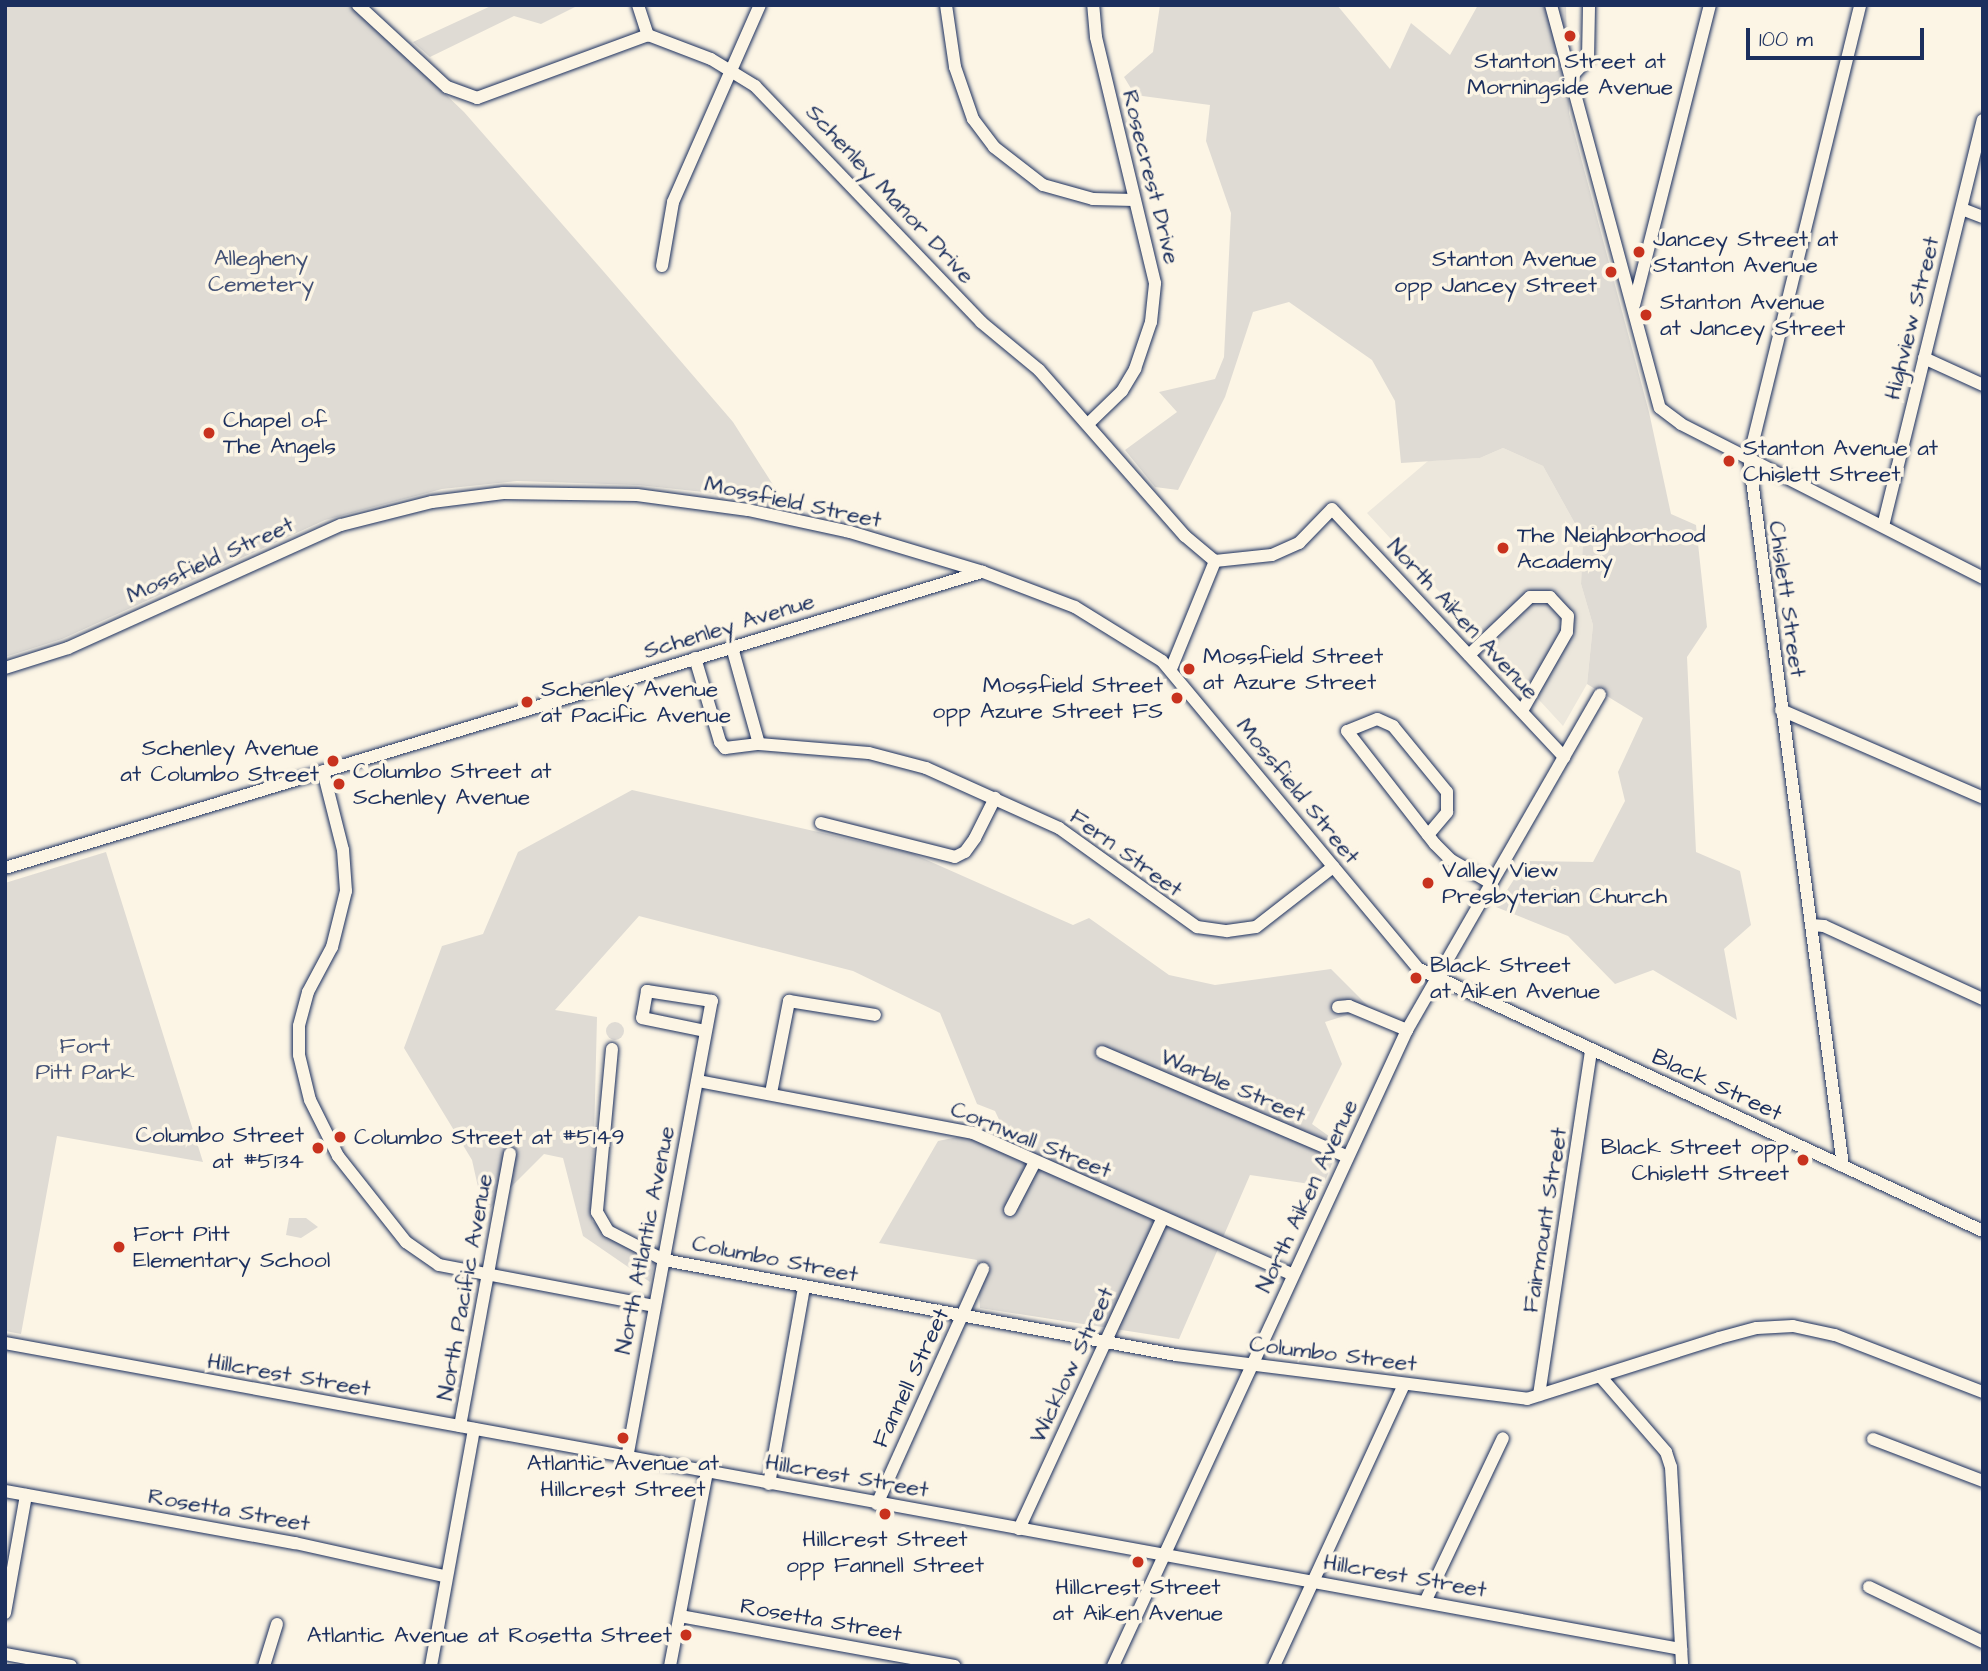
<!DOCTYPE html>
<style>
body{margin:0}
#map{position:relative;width:1988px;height:1671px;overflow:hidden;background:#fcf5e5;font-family:"Architects Daughter",sans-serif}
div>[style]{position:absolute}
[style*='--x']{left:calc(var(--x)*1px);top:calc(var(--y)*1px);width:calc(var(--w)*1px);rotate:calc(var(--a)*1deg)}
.built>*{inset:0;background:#ece7dc}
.green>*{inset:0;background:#dfdbd4}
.round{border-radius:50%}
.roads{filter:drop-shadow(0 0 2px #1b2f5e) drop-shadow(0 0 2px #1b2f5e)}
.minor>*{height:12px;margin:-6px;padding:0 6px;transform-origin:6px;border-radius:6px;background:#fcf5e5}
.dots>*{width:19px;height:19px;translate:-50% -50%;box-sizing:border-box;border:4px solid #fcf5e5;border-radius:50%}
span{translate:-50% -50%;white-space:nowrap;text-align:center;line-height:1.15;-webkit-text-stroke:7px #fcf5e5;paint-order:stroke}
.poi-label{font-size:23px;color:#1b2f5e}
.left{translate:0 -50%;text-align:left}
.right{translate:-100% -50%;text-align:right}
.street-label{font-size:23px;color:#1b2f5e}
.park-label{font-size:23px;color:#425176}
.frame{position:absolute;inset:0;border:7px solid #1b2f5e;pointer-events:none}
.scale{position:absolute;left:1746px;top:28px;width:178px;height:32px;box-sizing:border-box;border:4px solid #1b2f5e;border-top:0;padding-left:9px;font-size:21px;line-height:24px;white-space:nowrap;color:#1b2f5e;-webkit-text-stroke:5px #fcf5e5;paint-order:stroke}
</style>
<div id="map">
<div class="built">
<div style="clip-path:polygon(1503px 448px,1543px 466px,1583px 538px,1581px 584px,1593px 625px,1587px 684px,1563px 726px,1367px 513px,1428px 461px,1480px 458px)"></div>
</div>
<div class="green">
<div style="clip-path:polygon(5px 5px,352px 5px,464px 112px,604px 272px,733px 422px,789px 510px,713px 493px,638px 485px,517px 481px,442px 489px,325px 520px,62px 639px,5px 657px)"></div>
<div style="clip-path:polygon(493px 5px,579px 5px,541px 24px,514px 16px,430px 57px,413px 42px)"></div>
<div style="clip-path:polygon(1160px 5px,1337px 5px,1390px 69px,1411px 23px,1450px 55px,1478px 5px,1566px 5px,1569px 113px,1649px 412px,1671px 514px,1696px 525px,1707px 627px,1687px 657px,1696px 852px,1740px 871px,1751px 925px,1724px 949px,1737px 1020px,1653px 970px,1615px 984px,1568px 936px,1496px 907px,1526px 861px,1593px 862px,1625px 801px,1618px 772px,1643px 718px,1587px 684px,1593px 625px,1581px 584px,1583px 538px,1543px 466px,1503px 448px,1480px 458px,1401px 463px,1395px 401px,1372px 360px,1289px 302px,1253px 312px,1225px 397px,1178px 490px,1155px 487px,1125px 450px,1177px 412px,1159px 392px,1215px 379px,1224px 357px,1231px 213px,1206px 141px,1210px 105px,1135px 95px,1124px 77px,1153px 52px)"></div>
<div style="clip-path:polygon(632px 790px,911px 853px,1073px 925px,1089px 918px,1169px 975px,1215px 985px,1331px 969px,1370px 1008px,1325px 1022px,1342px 1064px,1312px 1124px,1340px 1144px,1323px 1186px,1250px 1175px,1179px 1339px,980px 1308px,977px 1260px,879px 1243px,938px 1141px,1003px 1128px,995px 1111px,977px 1104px,940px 1013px,853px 971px,639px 916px,555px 1010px,597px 1017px,592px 1221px,655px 1261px,650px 1282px,583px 1236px,563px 1158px,544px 1154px,484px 1214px,472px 1160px,404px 1048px,442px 946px,483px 934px,518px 852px)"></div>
<div style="clip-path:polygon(106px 852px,203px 1162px,57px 1136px,21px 1334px,5px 1331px,5px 883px)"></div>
<div class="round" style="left:606px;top:1022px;width:18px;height:18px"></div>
<div style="clip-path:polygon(289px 1218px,306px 1218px,318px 1227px,301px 1238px,286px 1235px)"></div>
</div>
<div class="roads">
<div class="minor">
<div style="--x:358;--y:5;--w:121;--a:42.7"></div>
<div style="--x:447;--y:87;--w:32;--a:20"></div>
<div style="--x:477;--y:98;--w:182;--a:-20.2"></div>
<div style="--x:648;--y:35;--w:67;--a:20.9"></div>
<div style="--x:711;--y:59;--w:52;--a:31.5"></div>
<div style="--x:755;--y:86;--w:327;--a:46.2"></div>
<div style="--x:981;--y:322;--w:75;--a:39.6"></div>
<div style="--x:1039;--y:370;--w:221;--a:48.7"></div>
<div style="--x:1185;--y:536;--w:39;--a:40"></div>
<div style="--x:1215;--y:561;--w:57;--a:-6"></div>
<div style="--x:1272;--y:555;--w:30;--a:-24"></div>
<div style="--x:1299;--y:543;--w:47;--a:-45.9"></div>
<div style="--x:1332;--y:509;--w:340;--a:46.9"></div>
<div style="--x:638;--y:5;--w:32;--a:72"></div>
<div style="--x:946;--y:5;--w:63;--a:81.7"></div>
<div style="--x:955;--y:67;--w:55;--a:70.9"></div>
<div style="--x:973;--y:119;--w:35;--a:53"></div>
<div style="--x:994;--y:147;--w:62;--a:37.8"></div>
<div style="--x:1043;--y:185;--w:52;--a:15.6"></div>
<div style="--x:1093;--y:199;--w:41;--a:1.4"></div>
<div style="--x:1551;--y:5;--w:417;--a:74.9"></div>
<div style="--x:1660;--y:408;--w:26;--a:37"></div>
<div style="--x:1681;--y:424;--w:339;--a:27"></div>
<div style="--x:1571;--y:77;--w:25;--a:-47"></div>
<div style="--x:1588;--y:59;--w:54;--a:-88.9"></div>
<div style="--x:1962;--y:209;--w:22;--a:21"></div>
<div style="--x:662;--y:266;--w:65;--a:-80.2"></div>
<div style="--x:673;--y:202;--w:215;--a:-66.2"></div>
<div style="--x:1634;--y:305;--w:309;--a:-75.8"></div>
<div style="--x:1924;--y:358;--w:65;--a:24.6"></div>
<div style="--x:1089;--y:423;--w:46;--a:-44.1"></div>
<div style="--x:1122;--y:391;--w:26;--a:-59"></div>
<div style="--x:1135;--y:369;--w:50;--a:-71.2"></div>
<div style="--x:1151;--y:322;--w:39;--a:-84"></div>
<div style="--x:1155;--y:283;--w:253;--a:-103.5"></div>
<div style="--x:1096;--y:37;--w:32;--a:-95"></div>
<div style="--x:1883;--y:526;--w:418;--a:-76.2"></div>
<div style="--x:1469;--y:655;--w:84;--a:-43.6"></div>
<div style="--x:1530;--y:597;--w:20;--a:0"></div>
<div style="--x:1550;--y:597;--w:26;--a:47"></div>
<div style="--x:1568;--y:616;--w:16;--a:94"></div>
<div style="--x:1567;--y:632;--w:91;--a:119.7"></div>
<div style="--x:695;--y:658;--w:88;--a:73.4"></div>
<div style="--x:720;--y:742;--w:8;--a:50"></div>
<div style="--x:725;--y:748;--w:34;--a:-7"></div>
<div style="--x:759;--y:744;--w:101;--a:-105.6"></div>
<div style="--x:5;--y:668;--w:66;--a:-17.6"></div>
<div style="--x:68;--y:648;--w:299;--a:-24.3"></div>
<div style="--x:341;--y:525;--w:94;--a:-14.2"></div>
<div style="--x:432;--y:502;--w:72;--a:-7.2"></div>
<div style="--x:503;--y:493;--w:134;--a:0.9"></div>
<div style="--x:637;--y:495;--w:112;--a:7.7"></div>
<div style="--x:748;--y:510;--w:104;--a:12.2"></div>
<div style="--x:850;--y:532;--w:139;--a:16.7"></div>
<div style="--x:983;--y:572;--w:98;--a:20.8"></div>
<div style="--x:1075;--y:607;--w:102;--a:31.8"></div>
<div style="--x:1162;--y:661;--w:401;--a:50.2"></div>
<div style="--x:1419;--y:969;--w:622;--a:24.92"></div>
<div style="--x:1171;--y:669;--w:117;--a:-67.8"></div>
<div style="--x:1781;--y:710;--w:220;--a:23.5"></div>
<div style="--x:759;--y:744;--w:110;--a:4.7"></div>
<div style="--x:869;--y:753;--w:59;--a:14.7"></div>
<div style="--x:926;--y:768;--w:146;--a:24.3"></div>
<div style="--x:1059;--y:828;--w:170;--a:35.7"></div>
<div style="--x:1197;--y:927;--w:30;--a:8"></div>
<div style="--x:1227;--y:931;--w:29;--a:-8"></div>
<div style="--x:1256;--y:927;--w:98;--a:-37.9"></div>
<div style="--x:323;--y:771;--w:81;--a:75.8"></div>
<div style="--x:343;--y:850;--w:41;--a:85.8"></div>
<div style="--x:346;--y:891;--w:58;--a:104"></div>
<div style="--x:332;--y:947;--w:51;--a:118.1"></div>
<div style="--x:308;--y:992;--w:35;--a:105"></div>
<div style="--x:299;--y:1026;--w:29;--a:90"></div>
<div style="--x:299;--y:1055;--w:46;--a:76.3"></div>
<div style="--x:310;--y:1100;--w:63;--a:63.4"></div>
<div style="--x:338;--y:1156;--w:110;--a:51.7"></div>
<div style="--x:406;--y:1242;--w:40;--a:34.9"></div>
<div style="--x:439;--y:1265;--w:218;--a:10.8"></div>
<div style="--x:821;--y:823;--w:138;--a:14.2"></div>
<div style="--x:955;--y:857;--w:11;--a:-27"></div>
<div style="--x:965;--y:852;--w:17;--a:-54"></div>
<div style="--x:975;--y:838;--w:45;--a:-63.4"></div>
<div style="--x:1428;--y:835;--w:30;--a:-50"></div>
<div style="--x:1447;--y:812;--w:20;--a:-90"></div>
<div style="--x:1447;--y:792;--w:85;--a:-129.3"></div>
<div style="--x:1393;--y:726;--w:17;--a:-156"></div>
<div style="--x:1377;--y:719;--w:32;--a:158"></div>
<div style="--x:1347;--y:731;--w:143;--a:52.1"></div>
<div style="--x:1435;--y:844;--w:23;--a:45"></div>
<div style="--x:1451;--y:860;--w:46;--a:29.9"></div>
<div style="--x:5;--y:868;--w:1021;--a:-16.86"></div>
<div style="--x:1811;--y:925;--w:13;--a:4"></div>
<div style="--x:1824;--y:926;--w:175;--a:24.7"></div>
<div style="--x:1338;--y:1007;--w:11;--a:-5"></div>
<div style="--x:1349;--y:1006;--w:63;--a:22.5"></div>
<div style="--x:612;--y:1049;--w:164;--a:95.3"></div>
<div style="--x:597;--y:1212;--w:22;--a:60"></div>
<div style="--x:608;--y:1231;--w:63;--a:27.4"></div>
<div style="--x:664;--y:1260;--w:521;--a:10.51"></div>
<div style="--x:1176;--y:1355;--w:354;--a:7.1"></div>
<div style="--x:1527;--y:1399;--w:201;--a:-17.6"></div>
<div style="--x:1719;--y:1338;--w:39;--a:-15"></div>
<div style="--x:1757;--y:1328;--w:36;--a:-3"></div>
<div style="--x:1793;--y:1326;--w:43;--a:12.1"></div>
<div style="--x:1835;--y:1335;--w:159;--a:21.1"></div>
<div style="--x:1102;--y:1052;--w:267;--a:23.1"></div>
<div style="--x:698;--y:1081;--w:280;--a:10.7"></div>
<div style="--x:973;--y:1133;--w:350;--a:23.9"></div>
<div style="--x:771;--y:1093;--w:94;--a:-78.9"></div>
<div style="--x:789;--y:1001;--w:87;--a:9.2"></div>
<div style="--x:1843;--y:1166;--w:714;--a:-97.56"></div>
<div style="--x:1749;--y:458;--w:466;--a:-76.2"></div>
<div style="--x:1010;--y:1210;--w:54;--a:-62.5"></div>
<div style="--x:5;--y:1343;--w:1704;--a:10.35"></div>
<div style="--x:1600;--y:1376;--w:101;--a:49"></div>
<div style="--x:1666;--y:1452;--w:16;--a:72"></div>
<div style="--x:1671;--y:1467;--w:199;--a:86.8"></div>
<div style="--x:1539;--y:1395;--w:349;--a:-81.4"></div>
<div style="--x:460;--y:1426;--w:277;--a:-79.6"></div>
<div style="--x:1873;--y:1439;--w:118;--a:20.9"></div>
<div style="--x:627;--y:1458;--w:465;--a:-79.5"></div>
<div style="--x:712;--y:1001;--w:66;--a:-171.3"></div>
<div style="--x:647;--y:991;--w:27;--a:100"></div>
<div style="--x:642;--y:1018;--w:64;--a:11.7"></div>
<div style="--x:769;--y:1484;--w:200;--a:-79.9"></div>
<div style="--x:5;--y:1491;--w:295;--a:10.2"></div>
<div style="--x:295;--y:1543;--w:153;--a:12.5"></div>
<div style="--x:877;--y:1504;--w:258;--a:-65.7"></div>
<div style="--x:1019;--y:1529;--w:343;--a:-65.2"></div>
<div style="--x:1869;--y:1587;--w:127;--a:25.8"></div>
<div style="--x:1426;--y:1600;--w:179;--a:-64.6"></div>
<div style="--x:5;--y:1613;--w:120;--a:-79.9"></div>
<div style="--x:680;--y:1616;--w:279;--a:10.3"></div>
<div style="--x:5;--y:1654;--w:67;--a:10.3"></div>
<div style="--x:264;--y:1666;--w:44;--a:-72.8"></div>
<div style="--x:431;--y:1666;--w:241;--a:-79.7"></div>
<div style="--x:670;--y:1666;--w:197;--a:-79.2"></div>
<div style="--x:1113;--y:1666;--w:701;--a:-65.19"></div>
<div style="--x:1407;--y:1030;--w:387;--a:-60.1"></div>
<div style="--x:1274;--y:1666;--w:310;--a:-65.2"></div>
</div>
</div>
<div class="dots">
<div style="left:1570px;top:36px;background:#c8321e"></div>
<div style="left:1639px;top:252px;background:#c8321e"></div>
<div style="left:1611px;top:272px;background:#c8321e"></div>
<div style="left:1646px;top:315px;background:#c8321e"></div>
<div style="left:209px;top:433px;background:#c8321e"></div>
<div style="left:1729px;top:461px;background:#c8321e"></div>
<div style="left:1503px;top:548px;background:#c8321e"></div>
<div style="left:1189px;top:669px;background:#c8321e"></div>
<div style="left:1177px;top:698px;background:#c8321e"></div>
<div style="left:527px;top:702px;background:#c8321e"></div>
<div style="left:333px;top:761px;background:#c8321e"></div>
<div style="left:339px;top:784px;background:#c8321e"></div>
<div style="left:1428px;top:883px;background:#c8321e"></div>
<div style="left:1416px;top:978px;background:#c8321e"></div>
<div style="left:340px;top:1137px;background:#c8321e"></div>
<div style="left:318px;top:1148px;background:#c8321e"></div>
<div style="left:1803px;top:1160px;background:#c8321e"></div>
<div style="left:119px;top:1247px;background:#c8321e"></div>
<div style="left:623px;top:1438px;background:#c8321e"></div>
<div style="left:885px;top:1514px;background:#c8321e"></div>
<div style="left:1138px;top:1562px;background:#c8321e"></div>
<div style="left:686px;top:1635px;background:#c8321e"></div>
</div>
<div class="poi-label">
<span style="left:1570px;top:74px">Stanton Street at<br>Morningside Avenue</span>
<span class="left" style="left:1653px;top:252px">Jancey Street at<br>Stanton Avenue</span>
<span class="right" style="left:1597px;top:272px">Stanton Avenue<br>opp Jancey Street</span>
<span class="left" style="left:1660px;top:315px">Stanton Avenue<br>at Jancey Street</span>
<span class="left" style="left:223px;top:433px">Chapel of<br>The Angels</span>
<span class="left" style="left:1743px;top:461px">Stanton Avenue at<br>Chislett Street</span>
<span class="left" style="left:1517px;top:548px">The Neighborhood<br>Academy</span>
<span class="left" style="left:1203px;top:669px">Mossfield Street<br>at Azure Street</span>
<span class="right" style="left:1163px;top:698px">Mossfield Street<br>opp Azure Street FS</span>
<span class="left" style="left:541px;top:702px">Schenley Avenue<br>at Pacific Avenue</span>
<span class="right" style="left:319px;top:761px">Schenley Avenue<br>at Columbo Street</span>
<span class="left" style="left:353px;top:784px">Columbo Street at<br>Schenley Avenue</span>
<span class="left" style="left:1442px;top:883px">Valley View<br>Presbyterian Church</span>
<span class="left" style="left:1430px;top:978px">Black Street<br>at Aiken Avenue</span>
<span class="right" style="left:304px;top:1148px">Columbo Street<br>at #5134</span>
<span class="left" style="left:354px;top:1137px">Columbo Street at #5149</span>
<span class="right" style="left:1789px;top:1160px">Black Street opp<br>Chislett Street</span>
<span class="left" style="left:133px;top:1247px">Fort Pitt<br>Elementary School</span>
<span style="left:623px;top:1476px">Atlantic Avenue at<br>Hillcrest Street</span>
<span style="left:885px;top:1552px">Hillcrest Street<br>opp Fannell Street</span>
<span style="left:1138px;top:1600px">Hillcrest Street<br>at Aiken Avenue</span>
<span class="right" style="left:672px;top:1635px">Atlantic Avenue at Rosetta Street</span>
</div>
<div class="street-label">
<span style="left:1151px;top:177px;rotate:76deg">Rosecrest Drive</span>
<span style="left:890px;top:194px;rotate:47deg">Schenley Manor Drive</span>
<span style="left:1912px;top:318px;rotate:-76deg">Highview Street</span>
<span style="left:793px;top:502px;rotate:12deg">Mossfield Street</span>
<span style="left:210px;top:560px;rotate:-24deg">Mossfield Street</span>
<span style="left:1787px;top:599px;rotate:82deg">Chislett Street</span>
<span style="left:1463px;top:619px;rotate:47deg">North Aiken Avenue</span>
<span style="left:729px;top:626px;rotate:-17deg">Schenley Avenue</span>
<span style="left:1298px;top:791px;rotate:51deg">Mossfield Street</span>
<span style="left:1126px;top:853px;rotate:36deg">Fern Street</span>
<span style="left:1717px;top:1085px;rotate:25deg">Black Street</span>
<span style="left:1233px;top:1086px;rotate:23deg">Warble Street</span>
<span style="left:1031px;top:1140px;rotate:22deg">Cornwall Street</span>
<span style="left:1307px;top:1196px;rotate:-65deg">North Aiken Avenue</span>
<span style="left:1545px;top:1220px;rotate:-81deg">Fairmount Street</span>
<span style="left:645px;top:1240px;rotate:-79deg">North Atlantic Avenue</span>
<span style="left:775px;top:1259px;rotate:11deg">Columbo Street</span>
<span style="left:465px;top:1287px;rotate:-80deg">North Pacific Avenue</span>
<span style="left:1333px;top:1354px;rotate:7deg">Columbo Street</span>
<span style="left:1072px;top:1365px;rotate:-65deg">Wicklow Street</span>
<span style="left:289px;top:1375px;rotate:10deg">Hillcrest Street</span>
<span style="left:911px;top:1378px;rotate:-65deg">Fannell Street</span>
<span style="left:847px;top:1476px;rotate:10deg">Hillcrest Street</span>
<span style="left:229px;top:1510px;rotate:10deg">Rosetta Street</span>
<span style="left:1405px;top:1576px;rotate:10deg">Hillcrest Street</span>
<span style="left:821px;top:1620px;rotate:10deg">Rosetta Street</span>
</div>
<div class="park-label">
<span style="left:261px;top:271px">Allegheny<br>Cemetery</span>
<span style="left:85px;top:1059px">Fort<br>Pitt Park</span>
</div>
<div class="frame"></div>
<div class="scale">100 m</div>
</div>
